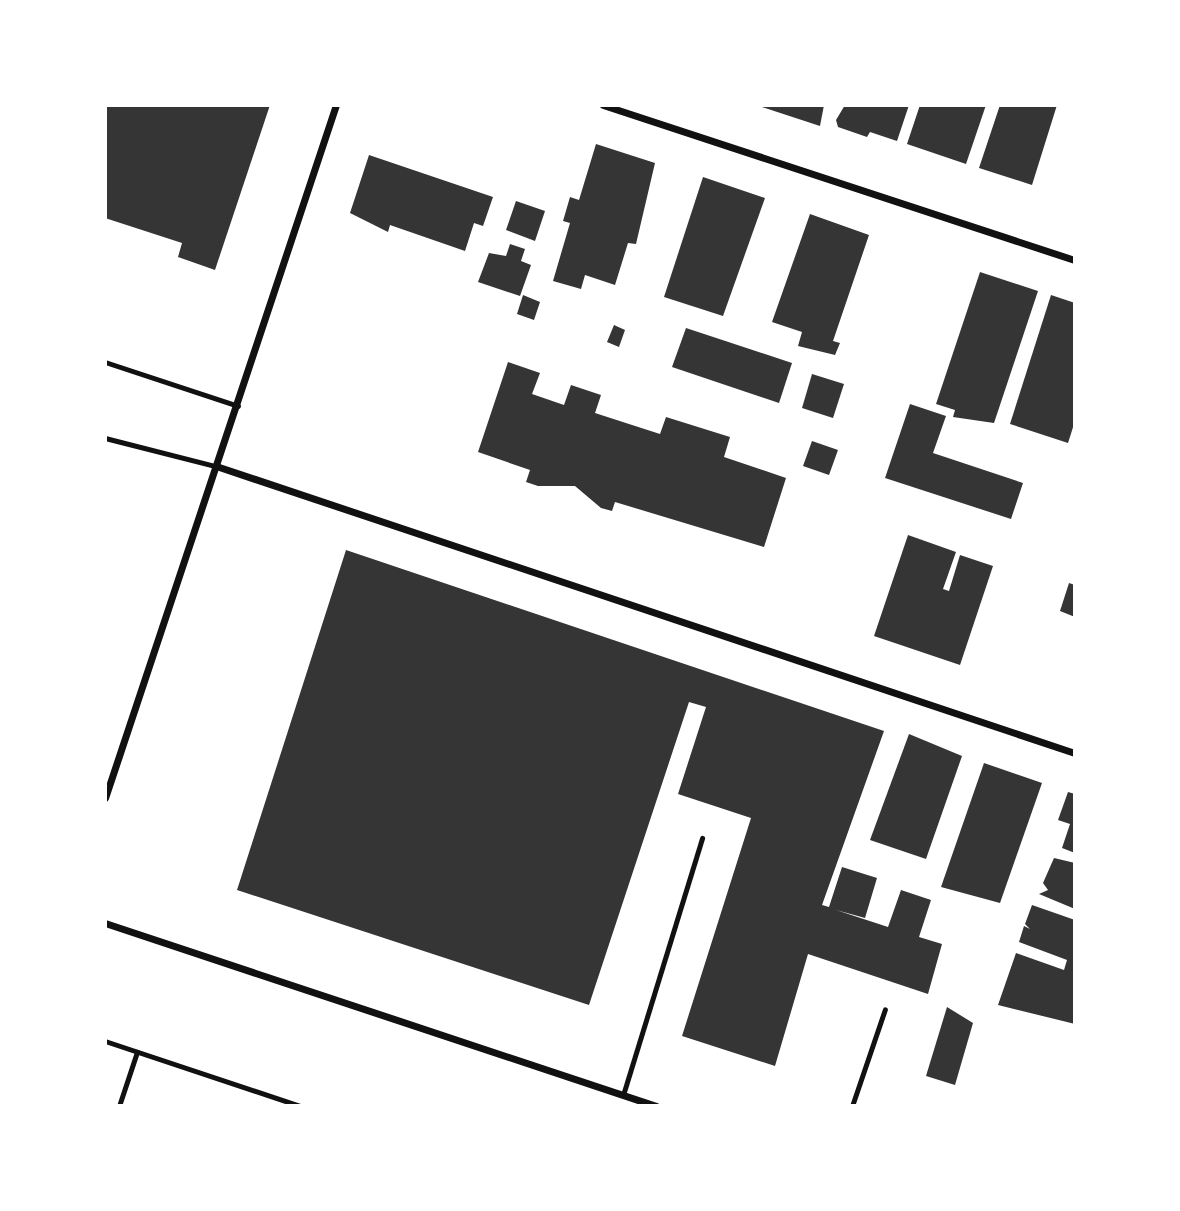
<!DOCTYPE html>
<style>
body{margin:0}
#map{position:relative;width:1180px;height:1211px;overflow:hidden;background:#fff;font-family:"Fira Sans Condensed",sans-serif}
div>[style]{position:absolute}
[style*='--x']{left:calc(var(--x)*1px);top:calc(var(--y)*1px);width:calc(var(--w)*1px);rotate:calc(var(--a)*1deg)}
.building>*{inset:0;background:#353535}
.service>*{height:5px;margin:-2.5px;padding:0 2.5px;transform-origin:2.5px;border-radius:2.5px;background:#111}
.minor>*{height:7px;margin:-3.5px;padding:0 3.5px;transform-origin:3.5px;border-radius:3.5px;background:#111}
span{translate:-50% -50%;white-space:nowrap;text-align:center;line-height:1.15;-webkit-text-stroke:7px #fff;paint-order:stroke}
.frame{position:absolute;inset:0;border:107px solid #fff;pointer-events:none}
</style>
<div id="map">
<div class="building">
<div style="clip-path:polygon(105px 105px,270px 105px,215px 270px,178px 257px,182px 243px,105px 218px)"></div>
<div style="clip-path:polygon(824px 105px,820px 126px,759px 106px,759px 105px)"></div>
<div style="clip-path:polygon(909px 105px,897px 141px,870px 132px,867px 137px,838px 127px,836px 120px,845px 105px)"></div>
<div style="clip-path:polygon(920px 105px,986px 105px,966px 164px,907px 144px)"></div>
<div style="clip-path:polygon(1000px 105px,1057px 105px,1032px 185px,979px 168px)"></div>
<div style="clip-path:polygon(596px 144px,655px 163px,636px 244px,628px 243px,615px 285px,585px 275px,581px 289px,553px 281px,570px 223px,563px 221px,570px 197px,579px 200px)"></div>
<div style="clip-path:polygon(369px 155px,493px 197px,483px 226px,474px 223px,465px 251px,390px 225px,388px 232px,350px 213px)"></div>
<div style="clip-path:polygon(703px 177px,765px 198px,723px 316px,664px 297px)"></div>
<div style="clip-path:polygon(516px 201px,545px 211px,535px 241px,506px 230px)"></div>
<div style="clip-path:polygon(810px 214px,869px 235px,833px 341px,840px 343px,835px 355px,798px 346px,802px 332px,772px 322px)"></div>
<div style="clip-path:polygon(510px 244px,525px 249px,521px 261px,531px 265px,520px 296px,478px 282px,489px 253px,506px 256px)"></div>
<div style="clip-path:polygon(980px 272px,1038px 291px,994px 423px,953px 417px,955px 410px,936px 404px)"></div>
<div style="clip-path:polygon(523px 295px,540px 302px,534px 320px,517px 314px)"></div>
<div style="clip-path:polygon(1051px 295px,1075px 303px,1075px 421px,1068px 443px,1010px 424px)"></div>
<div style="clip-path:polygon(614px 325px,625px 330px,619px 347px,607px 342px)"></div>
<div style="clip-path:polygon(686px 328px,792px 363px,779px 403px,672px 367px)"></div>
<div style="clip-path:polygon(508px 362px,540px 373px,532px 394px,564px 405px,571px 385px,601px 395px,595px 413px,629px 424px,660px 434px,666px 417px,730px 437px,724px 457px,786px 478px,764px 547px,615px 502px,612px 511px,601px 508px,575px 486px,538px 486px,526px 482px,530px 470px,478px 452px)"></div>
<div style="clip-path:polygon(812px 374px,844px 384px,833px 418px,802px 408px)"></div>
<div style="clip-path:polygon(910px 404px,946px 416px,933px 453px,1023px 483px,1011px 519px,885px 478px)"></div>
<div style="clip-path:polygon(812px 441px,838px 450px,829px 475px,803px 466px)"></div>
<div style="clip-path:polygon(908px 535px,956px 552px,943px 589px,949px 591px,960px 555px,993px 566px,960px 665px,874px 636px)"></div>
<div style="clip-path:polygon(346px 550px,884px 731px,822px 905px,829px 907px,842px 867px,877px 878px,865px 918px,836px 910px,888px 927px,901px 890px,931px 900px,919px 937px,942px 944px,928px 994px,808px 954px,775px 1066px,682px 1036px,751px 818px,678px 794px,706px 707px,689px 702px,589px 1005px,237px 890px)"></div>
<div style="clip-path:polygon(1069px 583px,1075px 585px,1075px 617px,1060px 611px)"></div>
<div style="clip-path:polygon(909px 734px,962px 756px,926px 859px,870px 840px)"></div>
<div style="clip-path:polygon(984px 763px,1042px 783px,1000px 903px,941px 887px)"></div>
<div style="clip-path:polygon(1068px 792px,1075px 794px,1075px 853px,1062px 848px,1070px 824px,1058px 820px)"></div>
<div style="clip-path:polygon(1054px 858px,1075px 863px,1075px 909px,1039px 894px,1048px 890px,1043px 883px)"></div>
<div style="clip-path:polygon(1032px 905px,1075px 920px,1075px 1024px,998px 1005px,1016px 953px,1064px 970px,1067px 960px,1019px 942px,1024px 926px,1030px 929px,1025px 924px)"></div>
<div style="clip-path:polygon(947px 1007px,973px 1023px,955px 1085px,926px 1076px)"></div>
</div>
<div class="service">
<div style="--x:105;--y:362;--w:140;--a:18.3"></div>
<div style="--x:105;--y:438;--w:118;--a:14.3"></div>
<div style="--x:105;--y:1041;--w:206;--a:18.4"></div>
<div style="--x:623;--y:1095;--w:269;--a:-72.9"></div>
<div style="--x:119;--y:1106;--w:57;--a:-71.6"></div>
<div style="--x:852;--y:1106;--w:102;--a:-71.2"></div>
</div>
<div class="minor">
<div style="--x:603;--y:105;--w:497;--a:18.2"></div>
<div style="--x:219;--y:467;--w:903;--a:18.48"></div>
<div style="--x:105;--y:798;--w:730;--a:-71.57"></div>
<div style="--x:105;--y:923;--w:581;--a:18.37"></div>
</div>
<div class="frame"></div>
</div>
